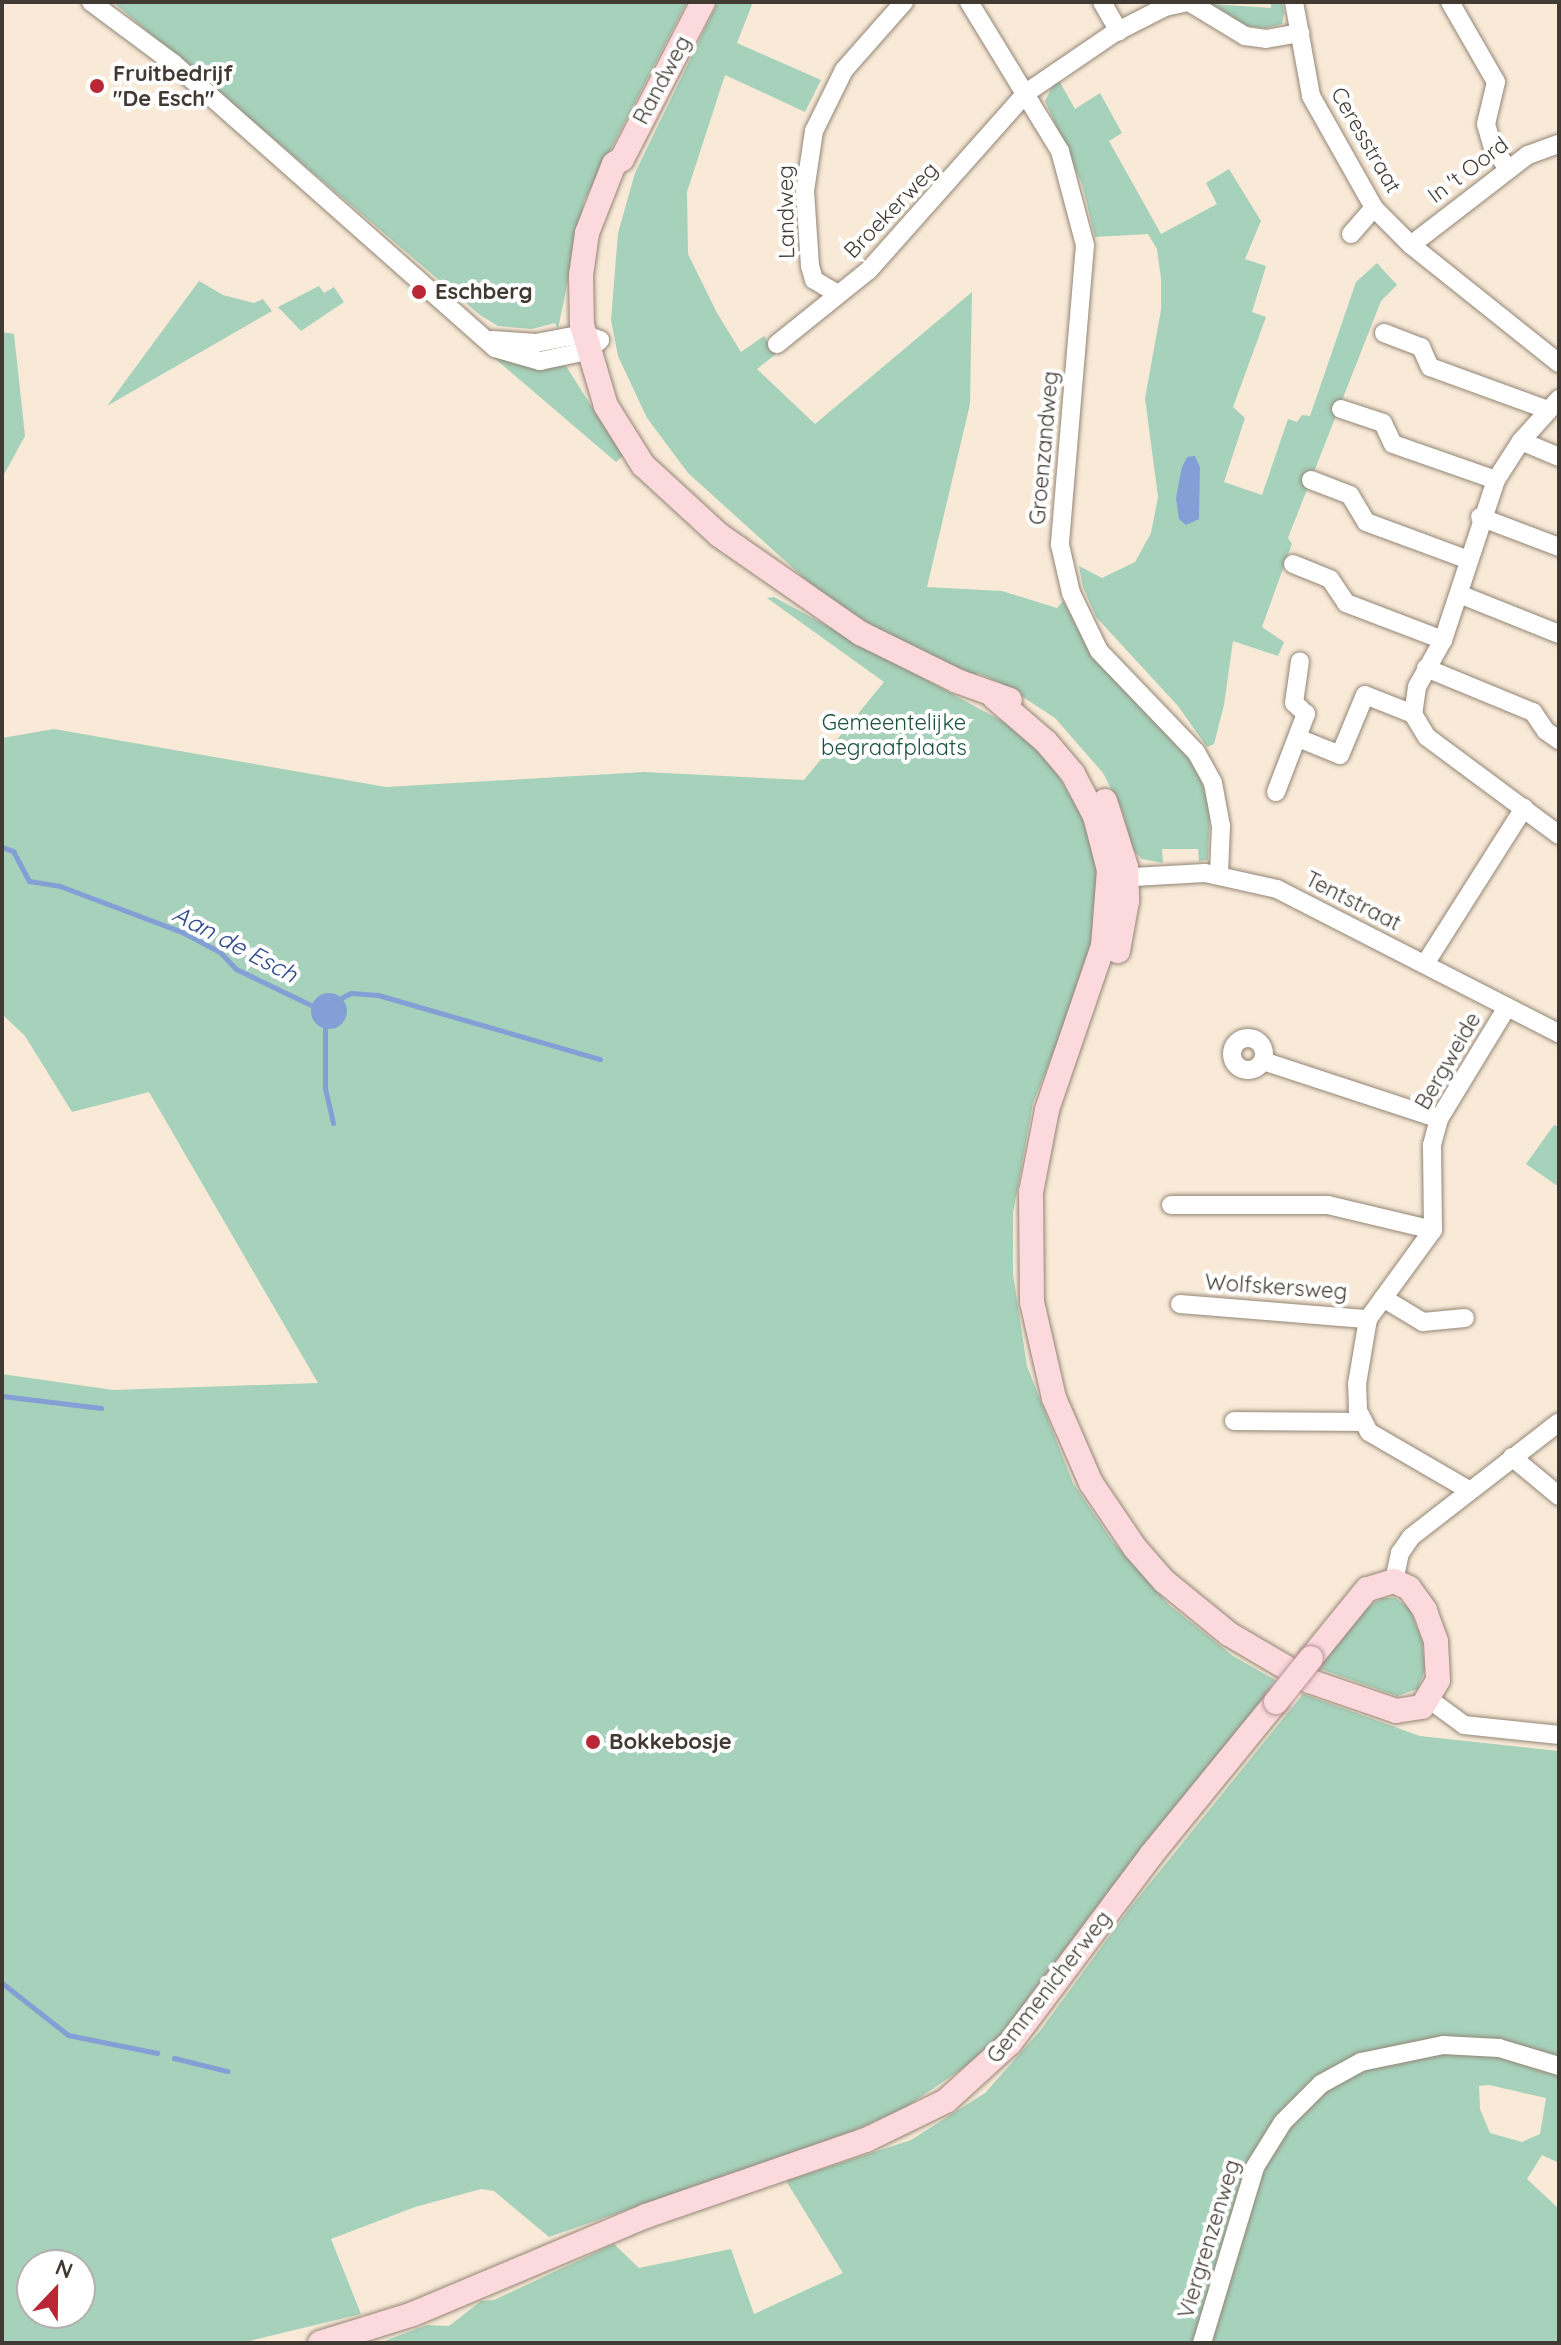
<!DOCTYPE html>
<style>
body{margin:0}
#map{position:relative;width:1561px;height:2345px;overflow:hidden;background:#f9ead8;font-family:Quicksand,sans-serif}
div>[style]{position:absolute}
[style*='--x']{left:calc(var(--x)*1px);top:calc(var(--y)*1px);width:calc(var(--w)*1px);rotate:calc(var(--a)*1deg)}
.green>*{inset:0;background:#a6d1bb}
.water>*{inset:0;background:#849fd5}
.round{border-radius:50%}
.stream>*{height:5px;margin:-2.5px;padding:0 2.5px;transform-origin:2.5px;border-radius:2.5px;background:#849fd5}
.roads{filter:drop-shadow(0 0 2px #928575) drop-shadow(0 0 2px #928575)}
.minor>*{height:18px;margin:-9px;padding:0 9px;transform-origin:9px;border-radius:9px;background:#fff}
.minor>.ring{margin:-9px;padding:0;box-sizing:content-box;background:none;border:18px solid #fff;border-radius:50%}
.major>*{height:24px;margin:-12px;padding:0 12px;transform-origin:12px;border-radius:12px;background:#fbd9dd}
.bridges{filter:drop-shadow(0 0 2px #b89093) drop-shadow(0 0 2px #b89093)}
.major-bridge>*{height:24px;margin:-12px;padding:0 12px;transform-origin:12px;border-radius:12px;background:#fbd9dd}
.dots>*{width:22px;height:22px;translate:-50% -50%;box-sizing:border-box;border:4px solid #fff;border-radius:50%}
span{translate:-50% -50%;white-space:nowrap;text-align:center;line-height:1.15;-webkit-text-stroke:8px #fff;paint-order:stroke}
.poi-label{font-size:22px;color:#403a33;font-weight:700}
.left{translate:0 -50%;text-align:left}
.street-label{font-size:22px;color:#403a33}
.park-label{font-size:22px;color:#1a513a}
.water-label{font-size:24px;color:#2c498c;font-style:italic}
.frame{position:absolute;inset:0;border:4px solid #403a33;pointer-events:none}
.north{position:absolute;left:16px;top:2249px;width:80px;height:80px;box-sizing:border-box;background:#fff;border:2px solid #b3b0ad;border-radius:50%;rotate:22deg;font-size:22px;font-weight:700;line-height:32px;text-align:center;color:#403a33}
.north::after{content:'';display:block;margin:auto;width:28px;height:36px;background:#b82733;clip-path:polygon(50% 0,100% 100%,50% 72%,0 100%)}
</style>
<div id="map">
<div class="green">
<div style="clip-path:polygon(113px 2px,687px 2px,584px 201px,558px 329px,555px 323px,532px 329px,498px 326px,480px 315px)"></div>
<div style="clip-path:polygon(718px 2px,753px 2px,737px 43px,821px 80px,805px 112px,725px 75px,687px 192px,688px 254px,717px 313px,741px 352px,764px 336px,776px 354px,757px 369px,815px 424px,972px 292px,970px 404px,927px 587px,1002px 591px,1057px 608px,1063px 601px,1094px 655px,1197px 768px,1210px 809px,1208px 860px,1199px 861px,1198px 849px,1162px 849px,1163px 863px,1142px 859px,1133px 850px,1122px 810px,1103px 773px,1055px 718px,1003px 684px,978px 673px,975px 677px,885px 633px,825px 597px,688px 473px,647px 418px,618px 356px,611px 320px,618px 233px,635px 173px)"></div>
<div style="clip-path:polygon(1271px 2px,1282px 2px,1284px 12px,1282px 24px,1266px 28px,1247px 26px,1212px 4px,1271px 8px)"></div>
<div style="clip-path:polygon(1057px 77px,1075px 109px,1100px 93px,1122px 133px,1109px 141px,1161px 234px,1217px 204px,1206px 183px,1229px 169px,1261px 221px,1245px 259px,1266px 266px,1252px 312px,1266px 317px,1233px 407px,1245px 418px,1224px 482px,1262px 495px,1288px 419px,1297px 422px,1302px 415px,1310px 416px,1356px 282px,1377px 263px,1397px 285px,1381px 301px,1288px 538px,1292px 544px,1262px 627px,1284px 642px,1278px 656px,1233px 641px,1224px 705px,1214px 744px,1207px 747px,1178px 706px,1096px 617px,1083px 587px,1079px 566px,1102px 578px,1135px 562px,1151px 533px,1158px 497px,1145px 398px,1161px 310px,1161px 279px,1157px 249px,1148px 234px,1095px 237px,1082px 184px,1045px 101px)"></div>
<div style="clip-path:polygon(199px 281px,223px 295px,254px 303px,263px 299px,272px 311px,107px 406px)"></div>
<div style="clip-path:polygon(319px 286px,324px 293px,334px 287px,344px 302px,301px 331px,278px 307px)"></div>
<div style="clip-path:polygon(459px 328px,514px 364px,566px 366px,623px 456px,616px 462px)"></div>
<div style="clip-path:polygon(2px 332px,14px 334px,25px 436px,2px 478px)"></div>
<div style="clip-path:polygon(evenodd,774px 597px,1022px 732px,1053px 767px,1081px 814px,1096px 861px,1098px 917px,1081px 984px,1033px 1103px,1013px 1213px,1013px 1274px,1027px 1366px,1073px 1483px,1113px 1542px,1168px 1604px,1233px 1656px,1277px 1681px,1002px 2034px,975px 2060px,906px 2107px,853px 2131px,549px 2237px,494px 2191px,481px 2189px,415px 2207px,331px 2239px,361px 2314px,241px 2343px,2px 2343px,2px 1374px,113px 1390px,318px 1383px,149px 1092px,72px 1112px,25px 1036px,2px 1014px,2px 738px,54px 729px,386px 787px,644px 772px,804px 780px,884px 682px,767px 598px,774px 597px,32px 2265px,80px 2265px,80px 2313px,32px 2313px,32px 2265px)"></div>
<div style="clip-path:polygon(1554px 1125px,1559px 1127px,1559px 1187px,1526px 1164px)"></div>
<div style="clip-path:polygon(1395px 1598px,1409px 1608px,1422px 1640px,1425px 1669px,1418px 1689px,1397px 1696px,1318px 1668px,1364px 1610px,1382px 1598px)"></div>
<div style="clip-path:polygon(evenodd,1303px 1694px,1420px 1736px,1559px 1751px,1559px 2163px,1542px 2155px,1527px 2179px,1559px 2209px,1559px 2343px,379px 2343px,427px 2325px,449px 2326px,481px 2301px,494px 2300px,614px 2244px,639px 2268px,731px 2249px,754px 2314px,843px 2273px,786px 2181px,911px 2140px,985px 2093px,1040px 2031px,1130px 1908px,1303px 1694px,1489px 2085px,1546px 2098px,1540px 2134px,1522px 2142px,1490px 2133px,1480px 2109px,1479px 2086px,1489px 2085px)"></div>
</div>
<div class="water">
<div style="clip-path:polygon(1195px 456px,1200px 467px,1199px 519px,1186px 525px,1179px 519px,1176px 498px,1182px 467px,1187px 457px)"></div>
<div class="round" style="left:311px;top:993px;width:36px;height:36px"></div>
</div>
<div class="stream">
<div style="--x:2;--y:847;--w:12;--a:20"></div>
<div style="--x:13;--y:851;--w:34;--a:62"></div>
<div style="--x:29;--y:881;--w:31;--a:9"></div>
<div style="--x:60;--y:886;--w:130;--a:20.7"></div>
<div style="--x:182;--y:932;--w:43;--a:27.8"></div>
<div style="--x:220;--y:952;--w:23;--a:47"></div>
<div style="--x:236;--y:969;--w:90;--a:25.7"></div>
<div style="--x:337;--y:1000;--w:16;--a:-27"></div>
<div style="--x:351;--y:993;--w:27;--a:4"></div>
<div style="--x:378;--y:995;--w:231;--a:16.1"></div>
<div style="--x:325;--y:1025;--w:63;--a:90"></div>
<div style="--x:325;--y:1088;--w:36;--a:77"></div>
<div style="--x:2;--y:1396;--w:100;--a:6.9"></div>
<div style="--x:2;--y:1983;--w:84;--a:38.2"></div>
<div style="--x:68;--y:2035;--w:91;--a:11.4"></div>
<div style="--x:174;--y:2058;--w:55;--a:13.8"></div>
</div>
<div class="roads">
<div class="minor">
<div style="--x:91;--y:2;--w:102;--a:36.6"></div>
<div style="--x:173;--y:63;--w:430;--a:41.5"></div>
<div style="--x:495;--y:348;--w:47;--a:16.1"></div>
<div style="--x:540;--y:361;--w:48;--a:-12"></div>
<div style="--x:587;--y:351;--w:17;--a:-40"></div>
<div style="--x:600;--y:340;--w:18;--a:-161"></div>
<div style="--x:583;--y:334;--w:48;--a:169.2"></div>
<div style="--x:536;--y:343;--w:44;--a:-176.1"></div>
<div style="--x:969;--y:2;--w:175;--a:58.6"></div>
<div style="--x:1060;--y:151;--w:97;--a:75.1"></div>
<div style="--x:1085;--y:245;--w:301;--a:94.8"></div>
<div style="--x:1060;--y:545;--w:49;--a:77.1"></div>
<div style="--x:1071;--y:593;--w:64;--a:64.2"></div>
<div style="--x:1099;--y:651;--w:140;--a:46.2"></div>
<div style="--x:1196;--y:752;--w:35;--a:61"></div>
<div style="--x:1213;--y:783;--w:44;--a:79.5"></div>
<div style="--x:1221;--y:826;--w:48;--a:92.4"></div>
<div style="--x:1102;--y:2;--w:34;--a:60"></div>
<div style="--x:1294;--y:2;--w:96;--a:79.7"></div>
<div style="--x:1311;--y:96;--w:129;--a:60.6"></div>
<div style="--x:1374;--y:208;--w:52;--a:45"></div>
<div style="--x:1411;--y:245;--w:189;--a:38.6"></div>
<div style="--x:1450;--y:2;--w:92;--a:60.1"></div>
<div style="--x:1496;--y:82;--w:43;--a:103.4"></div>
<div style="--x:1486;--y:124;--w:25;--a:74"></div>
<div style="--x:1493;--y:148;--w:26;--a:54"></div>
<div style="--x:1351;--y:234;--w:35;--a:-49"></div>
<div style="--x:1411;--y:245;--w:148;--a:-37.6"></div>
<div style="--x:1528;--y:155;--w:33;--a:-20"></div>
<div style="--x:836;--y:293;--w:26;--a:-149"></div>
<div style="--x:814;--y:280;--w:15;--a:-106"></div>
<div style="--x:810;--y:266;--w:75;--a:-93.8"></div>
<div style="--x:805;--y:191;--w:61;--a:-81.5"></div>
<div style="--x:814;--y:131;--w:68;--a:-63.8"></div>
<div style="--x:844;--y:70;--w:91;--a:-48.6"></div>
<div style="--x:1384;--y:333;--w:40;--a:21"></div>
<div style="--x:1421;--y:347;--w:22;--a:66"></div>
<div style="--x:1430;--y:367;--w:126;--a:20"></div>
<div style="--x:777;--y:344;--w:118;--a:-38.8"></div>
<div style="--x:869;--y:270;--w:237;--a:-48.4"></div>
<div style="--x:1026;--y:93;--w:107;--a:-34.3"></div>
<div style="--x:1114;--y:33;--w:57;--a:-27"></div>
<div style="--x:1165;--y:7;--w:25;--a:-12"></div>
<div style="--x:1189;--y:2;--w:66;--a:31.3"></div>
<div style="--x:1245;--y:36;--w:21;--a:8"></div>
<div style="--x:1266;--y:39;--w:35;--a:-10"></div>
<div style="--x:1559;--y:399;--w:57;--a:132.1"></div>
<div style="--x:1521;--y:441;--w:46;--a:122.7"></div>
<div style="--x:1496;--y:480;--w:169;--a:108.3"></div>
<div style="--x:1443;--y:640;--w:54;--a:119"></div>
<div style="--x:1417;--y:687;--w:27;--a:98"></div>
<div style="--x:1413;--y:714;--w:27;--a:59"></div>
<div style="--x:1427;--y:737;--w:164;--a:36.6"></div>
<div style="--x:1341;--y:409;--w:44;--a:18.4"></div>
<div style="--x:1383;--y:423;--w:23;--a:65"></div>
<div style="--x:1393;--y:444;--w:109;--a:19.3"></div>
<div style="--x:1521;--y:441;--w:41;--a:22.8"></div>
<div style="--x:1311;--y:480;--w:42;--a:21"></div>
<div style="--x:1350;--y:495;--w:31;--a:59"></div>
<div style="--x:1366;--y:522;--w:110;--a:20.3"></div>
<div style="--x:1480;--y:517;--w:85;--a:20.8"></div>
<div style="--x:1293;--y:564;--w:40;--a:22"></div>
<div style="--x:1330;--y:579;--w:29;--a:56"></div>
<div style="--x:1346;--y:603;--w:104;--a:20.9"></div>
<div style="--x:1459;--y:594;--w:108;--a:21.8"></div>
<div style="--x:1426;--y:668;--w:116;--a:22.4"></div>
<div style="--x:1533;--y:712;--w:23;--a:56"></div>
<div style="--x:1546;--y:731;--w:16;--a:35"></div>
<div style="--x:1298;--y:738;--w:45;--a:22"></div>
<div style="--x:1340;--y:755;--w:65;--a:-67.4"></div>
<div style="--x:1365;--y:695;--w:52;--a:21.6"></div>
<div style="--x:1276;--y:792;--w:84;--a:-69"></div>
<div style="--x:1306;--y:714;--w:16;--a:-137"></div>
<div style="--x:1294;--y:703;--w:42;--a:-81.9"></div>
<div style="--x:1116;--y:878;--w:89;--a:-3.2"></div>
<div style="--x:1205;--y:873;--w:74;--a:12.5"></div>
<div style="--x:1277;--y:889;--w:317;--a:27.1"></div>
<div style="--x:1425;--y:964;--w:185;--a:-57.6"></div>
<div class="ring" style="left:1232px;top:1038px;width:14px;height:14px"></div>
<div style="--x:1263;--y:1061;--w:185;--a:18.2"></div>
<div style="--x:1171;--y:1205;--w:157;--a:0"></div>
<div style="--x:1328;--y:1205;--w:108;--a:13.4"></div>
<div style="--x:1383;--y:1298;--w:47;--a:31"></div>
<div style="--x:1423;--y:1322;--w:42;--a:-5.4"></div>
<div style="--x:1180;--y:1304;--w:189;--a:4.6"></div>
<div style="--x:1234;--y:1421;--w:128;--a:0.4"></div>
<div style="--x:1512;--y:1457;--w:61;--a:39.7"></div>
<div style="--x:1467;--y:1489;--w:113;--a:-149.8"></div>
<div style="--x:1369;--y:1432;--w:25;--a:-117"></div>
<div style="--x:1358;--y:1410;--w:26;--a:-92"></div>
<div style="--x:1357;--y:1384;--w:66;--a:-80.4"></div>
<div style="--x:1368;--y:1319;--w:110;--a:-53.9"></div>
<div style="--x:1433;--y:1230;--w:85;--a:-90.7"></div>
<div style="--x:1432;--y:1145;--w:27;--a:-75"></div>
<div style="--x:1439;--y:1119;--w:131;--a:-58.7"></div>
<div style="--x:1394;--y:1581;--w:29;--a:-78"></div>
<div style="--x:1400;--y:1553;--w:19;--a:-55"></div>
<div style="--x:1411;--y:1537;--w:187;--a:-37.8"></div>
<div style="--x:1430;--y:1700;--w:42;--a:36.3"></div>
<div style="--x:1464;--y:1725;--w:96;--a:6"></div>
<div style="--x:1202;--y:2343;--w:184;--a:-73.2"></div>
<div style="--x:1255;--y:2167;--w:53;--a:-58.1"></div>
<div style="--x:1283;--y:2122;--w:54;--a:-45"></div>
<div style="--x:1321;--y:2084;--w:46;--a:-28.8"></div>
<div style="--x:1361;--y:2062;--w:84;--a:-11.7"></div>
<div style="--x:1443;--y:2045;--w:56;--a:3.1"></div>
<div style="--x:1499;--y:2048;--w:63;--a:16.7"></div>
</div>
<div class="major">
<div style="--x:703;--y:2;--w:177;--a:117.3"></div>
<div style="--x:622;--y:159;--w:9;--a:148"></div>
<div style="--x:614;--y:164;--w:74;--a:111.4"></div>
<div style="--x:587;--y:233;--w:42;--a:98.1"></div>
<div style="--x:581;--y:275;--w:50;--a:88.9"></div>
<div style="--x:582;--y:325;--w:84;--a:73.5"></div>
<div style="--x:606;--y:406;--w:70;--a:57.9"></div>
<div style="--x:643;--y:465;--w:103;--a:42.6"></div>
<div style="--x:719;--y:535;--w:172;--a:34.8"></div>
<div style="--x:860;--y:633;--w:108;--a:26.3"></div>
<div style="--x:957;--y:681;--w:56;--a:19.7"></div>
<div style="--x:995;--y:698;--w:67;--a:40.8"></div>
<div style="--x:1046;--y:742;--w:42;--a:49.8"></div>
<div style="--x:1073;--y:774;--w:47;--a:62.4"></div>
<div style="--x:1095;--y:816;--w:56;--a:75.5"></div>
<div style="--x:1109;--y:870;--w:76;--a:94.5"></div>
<div style="--x:1103;--y:946;--w:173;--a:108.9"></div>
<div style="--x:1047;--y:1110;--w:84;--a:101"></div>
<div style="--x:1031;--y:1192;--w:110;--a:89.5"></div>
<div style="--x:1032;--y:1302;--w:98;--a:77.1"></div>
<div style="--x:1054;--y:1398;--w:93;--a:66.5"></div>
<div style="--x:1091;--y:1483;--w:78;--a:55.9"></div>
<div style="--x:1135;--y:1548;--w:44;--a:48.7"></div>
<div style="--x:1164;--y:1581;--w:84;--a:39.2"></div>
<div style="--x:1229;--y:1634;--w:93;--a:30.4"></div>
<div style="--x:1309;--y:1681;--w:92;--a:19"></div>
<div style="--x:1396;--y:1711;--w:26;--a:-9"></div>
<div style="--x:1422;--y:1707;--w:31;--a:-59"></div>
<div style="--x:1438;--y:1680;--w:39;--a:-93"></div>
<div style="--x:1436;--y:1641;--w:33;--a:-110"></div>
<div style="--x:1425;--y:1610;--w:27;--a:-126"></div>
<div style="--x:1409;--y:1588;--w:17;--a:-155"></div>
<div style="--x:1394;--y:1581;--w:28;--a:163"></div>
<div style="--x:1367;--y:1589;--w:89;--a:129.1"></div>
<div style="--x:1105;--y:801;--w:69;--a:72.3"></div>
<div style="--x:1126;--y:867;--w:34;--a:88"></div>
<div style="--x:1127;--y:901;--w:51;--a:100.2"></div>
<div style="--x:320;--y:2343;--w:97;--a:-17.3"></div>
<div style="--x:413;--y:2314;--w:253;--a:-22.8"></div>
<div style="--x:646;--y:2216;--w:233;--a:-19.1"></div>
<div style="--x:866;--y:2140;--w:89;--a:-26"></div>
<div style="--x:946;--y:2101;--w:86;--a:-42.2"></div>
<div style="--x:1010;--y:2043;--w:235;--a:-53.1"></div>
<div style="--x:1151;--y:1855;--w:198;--a:-50.8"></div>
</div>
</div>
<div class="bridges">
<div class="major-bridge">
<div style="--x:1276;--y:1702;--w:56;--a:-51.5"></div>
</div>
</div>
<div class="dots">
<div style="left:97px;top:86px;background:#b82733"></div>
<div style="left:419px;top:292px;background:#b82733"></div>
<div style="left:593px;top:1742px;background:#b82733"></div>
</div>
<div class="poi-label">
<span class="left" style="left:113px;top:86px">Fruitbedrijf<br>"De Esch"</span>
<span class="left" style="left:435px;top:292px">Eschberg</span>
<span class="left" style="left:609px;top:1742px">Bokkebosje</span>
</div>
<div class="street-label">
<span style="left:662px;top:80px;rotate:-62deg">Randweg</span>
<span style="left:1366px;top:140px;rotate:60deg">Ceresstraat</span>
<span style="left:1468px;top:170px;rotate:-37deg">In 't Oord</span>
<span style="left:891px;top:210px;rotate:-46deg">Broekerweg</span>
<span style="left:786px;top:212px;rotate:-91deg">Landweg</span>
<span style="left:1044px;top:448px;rotate:-85deg">Groenzandweg</span>
<span style="left:1353px;top:901px;rotate:27deg">Tentstraat</span>
<span style="left:1448px;top:1061px;rotate:-60deg">Bergweide</span>
<span style="left:1276px;top:1287px;rotate:4deg">Wolfskersweg</span>
<span style="left:1049px;top:1987px;rotate:-52deg">Gemmenicherweg</span>
<span style="left:1209px;top:2239px;rotate:-73deg">Viergrenzenweg</span>
</div>
<div class="park-label">
<span style="left:894px;top:735px">Gemeentelijke<br>begraafplaats</span>
</div>
<div class="water-label">
<span style="left:235px;top:944px;rotate:28deg">Aan de Esch</span>
</div>
<div class="frame"></div>
<div class="north">N</div>
</div>
